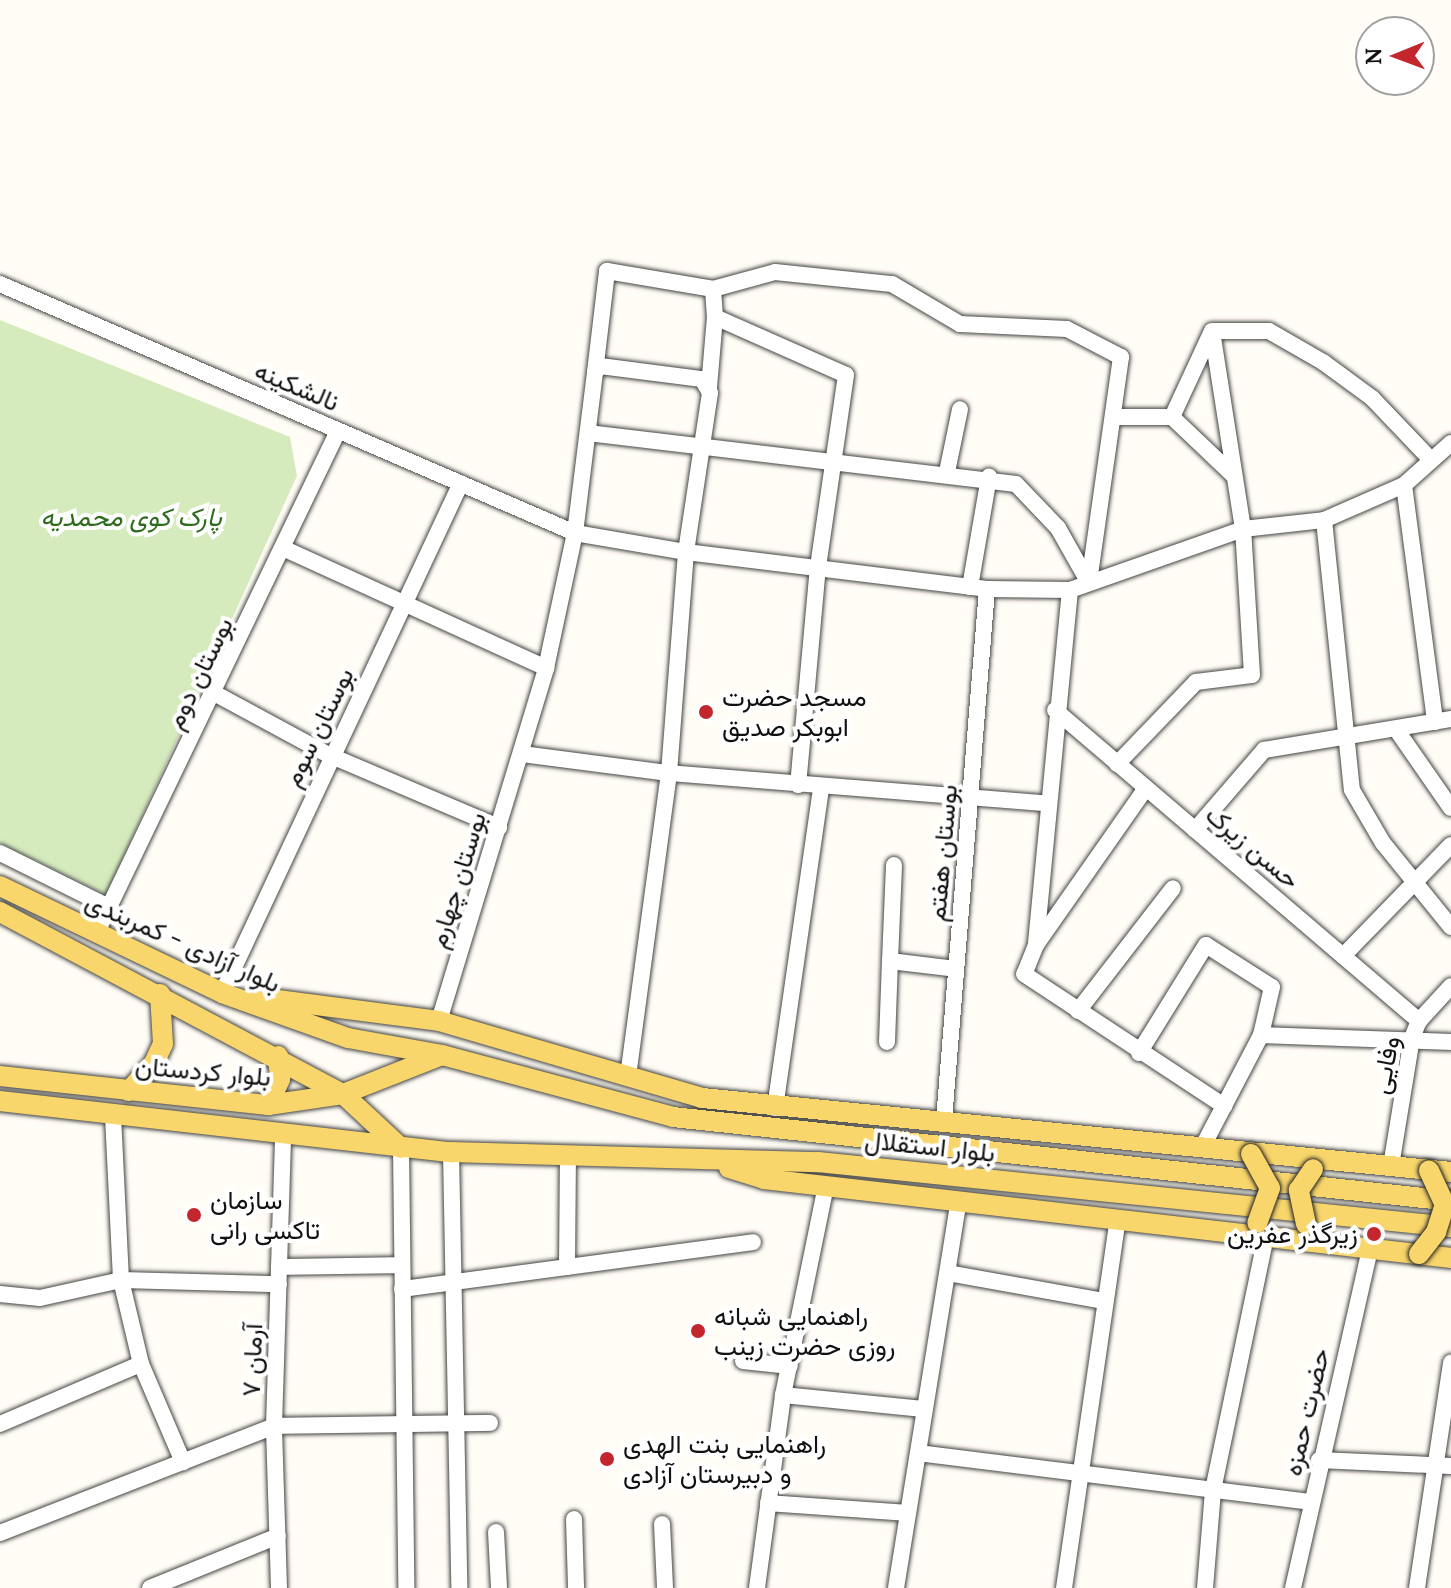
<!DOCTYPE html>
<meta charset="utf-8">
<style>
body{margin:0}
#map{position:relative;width:1451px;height:1588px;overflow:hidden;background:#fffdf5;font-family:Lora,Vazirmatn,serif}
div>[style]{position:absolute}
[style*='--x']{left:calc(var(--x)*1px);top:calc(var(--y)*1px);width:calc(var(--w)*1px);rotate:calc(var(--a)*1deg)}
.green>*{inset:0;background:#d5ebbd}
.roads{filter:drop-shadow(0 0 2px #444) drop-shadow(0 0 2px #444)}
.minor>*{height:16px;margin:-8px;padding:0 8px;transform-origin:8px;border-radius:8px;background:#fff}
.major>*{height:20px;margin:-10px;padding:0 10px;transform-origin:10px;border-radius:10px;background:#f9d66b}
.bridges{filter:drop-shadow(0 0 2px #222) drop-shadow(0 0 2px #222)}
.major-bridge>*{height:20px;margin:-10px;padding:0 10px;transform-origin:10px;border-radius:10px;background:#f9d66b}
.dots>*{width:22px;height:22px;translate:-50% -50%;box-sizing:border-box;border:4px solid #fff;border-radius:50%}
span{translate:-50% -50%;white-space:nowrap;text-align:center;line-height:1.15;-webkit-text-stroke:8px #fff;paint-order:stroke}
.street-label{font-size:26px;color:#111}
.park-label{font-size:26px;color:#2f6b1f;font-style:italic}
.poi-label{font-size:26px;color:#111}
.left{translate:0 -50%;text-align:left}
.right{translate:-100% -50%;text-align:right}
.north{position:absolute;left:1355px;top:16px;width:80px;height:80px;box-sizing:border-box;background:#fff;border:2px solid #a0a0a0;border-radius:50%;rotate:269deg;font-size:22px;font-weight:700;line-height:32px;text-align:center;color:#111}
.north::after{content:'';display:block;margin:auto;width:28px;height:36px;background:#c4262e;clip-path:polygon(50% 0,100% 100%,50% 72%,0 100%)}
</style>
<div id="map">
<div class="green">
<div style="clip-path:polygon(0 320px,290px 437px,297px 476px,106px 895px,0 843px)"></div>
</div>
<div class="roads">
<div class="minor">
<div style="--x:0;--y:284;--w:627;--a:23.41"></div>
<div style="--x:575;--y:533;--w:113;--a:9.7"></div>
<div style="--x:686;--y:552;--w:303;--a:7"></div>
<div style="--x:987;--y:589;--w:83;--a:0.7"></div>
<div style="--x:1070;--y:590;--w:183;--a:-19.4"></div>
<div style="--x:1243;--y:529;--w:81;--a:-6.3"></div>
<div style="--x:1324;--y:520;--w:87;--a:-23.6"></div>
<div style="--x:1404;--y:485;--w:63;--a:-41.8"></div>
<div style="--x:713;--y:289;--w:64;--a:-15.3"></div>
<div style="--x:775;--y:272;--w:118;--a:5.9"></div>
<div style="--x:892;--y:284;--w:79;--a:30.5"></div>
<div style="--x:960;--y:324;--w:107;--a:2.7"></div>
<div style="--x:1067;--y:329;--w:61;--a:27.4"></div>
<div style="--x:1121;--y:357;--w:228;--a:98.1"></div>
<div style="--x:1212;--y:331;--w:57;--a:0"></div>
<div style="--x:1269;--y:331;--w:62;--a:29.9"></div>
<div style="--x:1323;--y:362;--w:61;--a:36.3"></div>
<div style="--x:1372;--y:398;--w:84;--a:46.4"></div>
<div style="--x:595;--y:372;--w:102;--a:-83.2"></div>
<div style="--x:607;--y:271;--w:108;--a:9.6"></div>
<div style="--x:713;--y:289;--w:28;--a:86"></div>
<div style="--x:709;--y:387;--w:70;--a:-85.1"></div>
<div style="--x:715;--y:317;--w:143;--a:23.9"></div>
<div style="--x:846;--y:375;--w:193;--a:98.3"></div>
<div style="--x:818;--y:566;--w:220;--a:95.2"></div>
<div style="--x:1114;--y:417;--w:58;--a:0"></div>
<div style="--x:1172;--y:417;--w:93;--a:-65.1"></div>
<div style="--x:1172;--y:417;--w:86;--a:43.6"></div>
<div style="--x:588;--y:433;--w:431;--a:6.8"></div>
<div style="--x:1016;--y:484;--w:61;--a:46.3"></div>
<div style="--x:1058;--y:528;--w:63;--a:60.6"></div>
<div style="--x:947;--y:472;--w:64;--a:-78.3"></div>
<div style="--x:1404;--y:485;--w:239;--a:82.5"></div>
<div style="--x:1324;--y:520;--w:271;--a:84.1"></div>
<div style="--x:1352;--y:790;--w:61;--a:59.7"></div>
<div style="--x:1383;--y:843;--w:108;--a:51"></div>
<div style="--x:285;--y:549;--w:287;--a:24.5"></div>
<div style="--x:970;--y:587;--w:112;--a:-80.2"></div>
<div style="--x:216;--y:694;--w:128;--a:28.4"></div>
<div style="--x:329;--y:755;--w:185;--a:23"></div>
<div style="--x:1055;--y:710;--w:479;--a:40.5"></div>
<div style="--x:1396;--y:729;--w:96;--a:55.2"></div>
<div style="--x:522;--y:754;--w:148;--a:7.4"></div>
<div style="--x:669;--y:773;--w:377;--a:4.6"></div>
<div style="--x:1117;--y:764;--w:114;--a:-46.1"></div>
<div style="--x:1196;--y:682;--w:56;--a:-7.1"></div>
<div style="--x:1252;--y:675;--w:146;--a:-93.5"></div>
<div style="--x:1243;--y:529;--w:200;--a:-98.9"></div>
<div style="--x:1146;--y:788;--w:192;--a:125"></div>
<div style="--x:1036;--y:945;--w:31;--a:112"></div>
<div style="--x:1024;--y:974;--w:240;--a:33.4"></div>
<div style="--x:1195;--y:830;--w:106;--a:-49.2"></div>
<div style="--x:1264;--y:750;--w:190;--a:-9.4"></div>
<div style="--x:0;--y:853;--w:124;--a:26.4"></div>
<div style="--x:97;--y:932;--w:556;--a:-64.31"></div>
<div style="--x:1036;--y:943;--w:355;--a:-84.5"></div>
<div style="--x:1343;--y:956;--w:155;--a:-45.8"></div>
<div style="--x:890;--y:961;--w:96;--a:-87.6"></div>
<div style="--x:222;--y:993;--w:563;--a:-64.89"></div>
<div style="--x:1078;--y:1011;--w:155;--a:-52.3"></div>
<div style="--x:439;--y:1021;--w:369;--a:-73.1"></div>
<div style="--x:546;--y:668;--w:138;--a:-77.9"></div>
<div style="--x:575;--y:533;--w:162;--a:-82.9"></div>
<div style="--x:595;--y:372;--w:8;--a:-50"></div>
<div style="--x:600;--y:366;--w:103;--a:7.3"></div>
<div style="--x:702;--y:379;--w:16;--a:60"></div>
<div style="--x:710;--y:393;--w:161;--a:98.6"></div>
<div style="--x:686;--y:552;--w:222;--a:94.4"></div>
<div style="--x:669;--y:773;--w:307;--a:97.7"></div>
<div style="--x:887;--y:1042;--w:81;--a:-87.9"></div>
<div style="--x:890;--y:961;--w:66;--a:6.9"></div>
<div style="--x:1139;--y:1053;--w:127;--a:-58.2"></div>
<div style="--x:1206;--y:945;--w:78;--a:32.5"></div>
<div style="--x:1272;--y:987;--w:49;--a:102.9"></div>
<div style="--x:775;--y:1108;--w:324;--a:-81.8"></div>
<div style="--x:113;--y:1116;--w:164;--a:87.2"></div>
<div style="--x:121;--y:1280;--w:86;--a:76.6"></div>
<div style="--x:141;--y:1364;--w:107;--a:66.8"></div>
<div style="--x:944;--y:1120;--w:533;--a:-85.37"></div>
<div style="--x:1203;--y:1146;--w:125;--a:-62.4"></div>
<div style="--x:1261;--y:1035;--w:190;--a:2.1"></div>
<div style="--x:401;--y:1148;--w:440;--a:89.3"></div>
<div style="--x:451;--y:1152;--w:436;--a:88.9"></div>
<div style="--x:1391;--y:1166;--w:130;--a:-80.7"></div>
<div style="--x:1412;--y:1038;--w:18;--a:-68"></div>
<div style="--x:1419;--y:1021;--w:47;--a:-47.6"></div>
<div style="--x:279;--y:1267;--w:123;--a:-0.9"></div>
<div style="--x:567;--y:1267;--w:110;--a:-89.5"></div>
<div style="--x:948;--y:1273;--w:158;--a:10.2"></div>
<div style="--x:402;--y:1289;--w:354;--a:-7.6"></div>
<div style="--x:0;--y:1294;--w:40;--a:5.7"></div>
<div style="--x:40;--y:1298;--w:83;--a:-12.5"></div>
<div style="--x:121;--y:1280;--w:158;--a:1.5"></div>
<div style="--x:743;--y:1361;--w:47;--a:6.1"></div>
<div style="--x:783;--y:1395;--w:141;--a:5.7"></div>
<div style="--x:0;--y:1424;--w:153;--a:-23.1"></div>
<div style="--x:918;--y:1453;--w:395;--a:7.1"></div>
<div style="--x:1319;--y:1460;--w:132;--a:2.6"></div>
<div style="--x:768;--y:1503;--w:140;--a:4.1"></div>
<div style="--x:574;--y:1519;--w:69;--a:88.3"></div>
<div style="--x:662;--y:1524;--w:64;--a:87.3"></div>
<div style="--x:496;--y:1532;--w:56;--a:86.9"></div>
<div style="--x:0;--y:1533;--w:294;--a:-21.3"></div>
<div style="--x:274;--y:1426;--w:216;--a:-0.8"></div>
<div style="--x:150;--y:1588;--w:138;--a:-22.1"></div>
<div style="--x:279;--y:1588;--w:162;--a:-91.8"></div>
<div style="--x:274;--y:1426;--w:293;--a:-88.2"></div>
<div style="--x:757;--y:1588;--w:195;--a:-82.3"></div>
<div style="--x:783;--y:1395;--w:214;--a:-78.4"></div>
<div style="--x:896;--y:1588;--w:392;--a:-80.8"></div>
<div style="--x:1064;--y:1588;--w:373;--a:-81.7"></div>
<div style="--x:1205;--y:1588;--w:98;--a:-85.3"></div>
<div style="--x:1213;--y:1490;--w:259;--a:-78.2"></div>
<div style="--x:1293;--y:1588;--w:349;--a:-77.2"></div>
<div style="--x:1417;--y:1588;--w:228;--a:-81.4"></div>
</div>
<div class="major">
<div style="--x:0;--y:886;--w:246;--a:25.7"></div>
<div style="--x:222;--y:993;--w:134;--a:19.7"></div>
<div style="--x:348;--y:1038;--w:96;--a:10.3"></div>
<div style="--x:442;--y:1055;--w:239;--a:15"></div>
<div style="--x:673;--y:1117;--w:783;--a:6.16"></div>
<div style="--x:0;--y:912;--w:388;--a:28"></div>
<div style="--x:343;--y:1094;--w:79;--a:43"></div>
<div style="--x:262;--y:998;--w:178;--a:7.4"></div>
<div style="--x:439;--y:1021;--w:274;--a:16.3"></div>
<div style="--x:702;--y:1098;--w:753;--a:5.64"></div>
<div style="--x:0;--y:1076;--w:270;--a:6.2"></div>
<div style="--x:268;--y:1105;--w:76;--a:-8.3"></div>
<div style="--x:343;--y:1094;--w:106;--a:-21.5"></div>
<div style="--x:129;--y:1091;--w:38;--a:-48"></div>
<div style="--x:154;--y:1063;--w:21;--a:-65"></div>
<div style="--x:163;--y:1044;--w:50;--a:-93.4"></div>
<div style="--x:0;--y:1101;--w:454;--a:6.5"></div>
<div style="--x:451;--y:1152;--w:367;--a:1.6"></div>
<div style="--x:818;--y:1162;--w:636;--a:5.86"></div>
<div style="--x:268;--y:1105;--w:29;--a:-65"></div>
<div style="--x:280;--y:1079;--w:23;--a:-95"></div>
<div style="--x:729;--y:1168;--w:37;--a:17"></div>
<div style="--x:764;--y:1179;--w:692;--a:6.56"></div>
</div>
</div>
<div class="bridges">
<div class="major-bridge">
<div style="--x:1251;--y:1154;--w:39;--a:61"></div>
<div style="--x:1270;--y:1188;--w:37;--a:110"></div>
<div style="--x:1306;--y:1224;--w:35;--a:-102"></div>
<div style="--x:1299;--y:1190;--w:25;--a:-56"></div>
<div style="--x:1419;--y:1254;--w:28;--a:-52"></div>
<div style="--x:1436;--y:1232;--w:28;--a:-72"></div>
<div style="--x:1445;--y:1205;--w:38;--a:-115"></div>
</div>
</div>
<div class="dots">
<div style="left:706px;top:712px;background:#c4262e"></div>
<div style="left:194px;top:1215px;background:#c4262e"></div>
<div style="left:1374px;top:1234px;background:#c4262e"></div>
<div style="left:698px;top:1331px;background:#c4262e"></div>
<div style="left:607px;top:1459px;background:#c4262e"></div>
</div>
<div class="street-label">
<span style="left:297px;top:386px;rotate:23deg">نالشکینه</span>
<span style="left:199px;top:673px;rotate:-64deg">بوستان دوم</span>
<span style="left:318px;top:727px;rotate:-64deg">بوستان سوم</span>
<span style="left:1253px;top:847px;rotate:40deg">حسن زیرک</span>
<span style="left:942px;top:853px;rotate:-85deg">بوستان هفتم</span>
<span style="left:457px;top:880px;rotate:-73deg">بوستان چهارم</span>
<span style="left:183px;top:942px;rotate:24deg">بلوار آزادی - کمربندی</span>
<span style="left:1385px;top:1065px;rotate:-79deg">وفایی</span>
<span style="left:203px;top:1071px;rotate:5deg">بلوار کردستان</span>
<span style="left:930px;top:1146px;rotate:6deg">بلوار استقلال</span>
<span style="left:252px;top:1360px;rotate:-88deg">آرمان ۷</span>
<span style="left:1306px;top:1412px;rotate:-77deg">حضرت حمزه</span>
</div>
<div class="park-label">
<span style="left:131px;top:517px">پارک کوی محمدیه</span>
</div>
<div class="poi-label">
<span class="left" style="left:722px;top:712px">مسجد حضرت<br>ابوبکر صدیق</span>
<span class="left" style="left:210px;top:1215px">سازمان<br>تاکسی رانی</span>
<span class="right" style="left:1358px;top:1234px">زیرگذر عفرین</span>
<span class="left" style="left:714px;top:1331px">راهنمایی شبانه<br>روزی حضرت زینب</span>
<span class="left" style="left:623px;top:1459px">راهنمایی بنت الهدی<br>و دبیرستان آزادی</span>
</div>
<div class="north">N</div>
</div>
